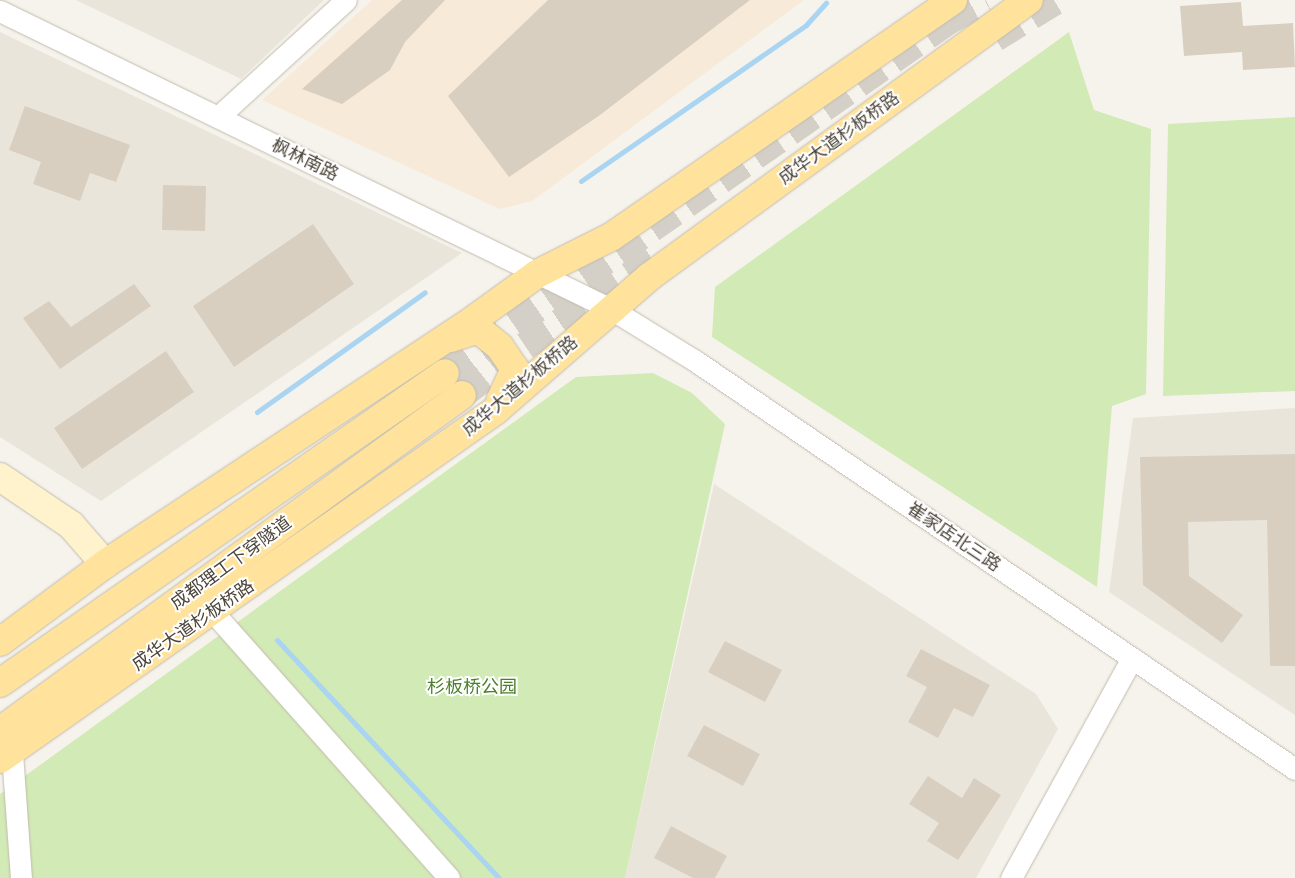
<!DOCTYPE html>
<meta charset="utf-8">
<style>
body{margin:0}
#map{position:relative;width:1295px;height:878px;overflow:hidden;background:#f6f3ec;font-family:Helvetica,"Noto Sans SC",sans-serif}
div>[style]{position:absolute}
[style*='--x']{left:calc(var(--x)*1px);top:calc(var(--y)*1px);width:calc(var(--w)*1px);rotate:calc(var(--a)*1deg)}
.residential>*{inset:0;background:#eae5da}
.commercial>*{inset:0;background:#f7ead8}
.green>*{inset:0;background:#d2eab5}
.stream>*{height:5px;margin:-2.5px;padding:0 2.5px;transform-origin:2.5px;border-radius:2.5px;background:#a9d4f2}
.building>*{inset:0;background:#d8cfc1}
.primary-tunnel>*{height:28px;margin-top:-14px;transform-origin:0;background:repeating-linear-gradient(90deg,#d4d0c8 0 28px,transparent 0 42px)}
.roads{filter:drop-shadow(0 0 1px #c2bbae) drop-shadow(0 0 1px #c2bbae)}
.street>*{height:21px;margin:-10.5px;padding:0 10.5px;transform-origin:10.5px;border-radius:10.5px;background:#fff}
.secondary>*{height:28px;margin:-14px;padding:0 14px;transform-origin:14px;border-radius:14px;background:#fff3cd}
.primary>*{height:28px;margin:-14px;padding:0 14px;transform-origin:14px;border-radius:14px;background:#ffe39c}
span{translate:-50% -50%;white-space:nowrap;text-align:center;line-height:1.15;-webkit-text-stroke:4px #fff;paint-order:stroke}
.street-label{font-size:18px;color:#4b4439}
.park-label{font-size:18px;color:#4a7f2a}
</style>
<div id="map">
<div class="residential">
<div style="clip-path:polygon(76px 0,324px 0,241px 79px)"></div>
<div style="clip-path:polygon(0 32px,462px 253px,101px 501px,0 437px)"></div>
<div style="clip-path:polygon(1295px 408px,1295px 715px,1109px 592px,1133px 418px)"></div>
<div style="clip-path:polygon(714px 484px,1036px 694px,1058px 729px,976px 878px,625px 878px)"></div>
</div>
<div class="commercial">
<div style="clip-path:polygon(372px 0,804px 0,532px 201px,500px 209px,262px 100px)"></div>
</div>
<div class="green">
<div style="clip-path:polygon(1069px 32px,1094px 110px,1151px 129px,1146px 394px,1112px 406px,1097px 587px,712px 337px,715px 287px)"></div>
<div style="clip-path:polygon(1295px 117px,1295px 391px,1163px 396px,1168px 124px)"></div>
<div style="clip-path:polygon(653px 373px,692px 393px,725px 424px,625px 878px,0 878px,0 794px,576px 377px)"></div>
</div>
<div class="stream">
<div style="--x:581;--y:181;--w:274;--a:-34.7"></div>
<div style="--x:806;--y:25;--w:30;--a:-48"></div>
<div style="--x:257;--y:412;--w:206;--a:-35.5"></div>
<div style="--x:277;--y:640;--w:325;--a:47"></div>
</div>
<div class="building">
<div style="clip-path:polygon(402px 0,445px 0,405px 42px,390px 70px,342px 104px,302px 89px)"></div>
<div style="clip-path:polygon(548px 0,750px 0,600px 115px,509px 177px,448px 96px)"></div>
<div style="clip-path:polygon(1241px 2px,1243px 26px,1293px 23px,1295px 67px,1243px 70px,1242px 52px,1184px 56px,1180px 6px)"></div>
<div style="clip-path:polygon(25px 106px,130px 145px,116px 182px,90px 173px,80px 201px,33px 184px,41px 162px,9px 150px)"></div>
<div style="clip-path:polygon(163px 185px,206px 186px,205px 231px,162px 230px)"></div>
<div style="clip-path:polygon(313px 224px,354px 284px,234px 367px,193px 306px)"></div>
<div style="clip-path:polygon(134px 284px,151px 306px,60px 369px,23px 318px,49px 301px,71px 327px)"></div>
<div style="clip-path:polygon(166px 351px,194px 392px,82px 469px,54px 428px)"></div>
<div style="clip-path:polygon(1295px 454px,1295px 666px,1270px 666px,1267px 520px,1188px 522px,1189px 576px,1243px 615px,1222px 643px,1143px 585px,1140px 457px)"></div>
<div style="clip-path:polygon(725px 641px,782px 670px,765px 702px,708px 672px)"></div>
<div style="clip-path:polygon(921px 649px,990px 685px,973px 717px,954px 708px,938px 738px,908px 722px,927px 687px,906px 676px)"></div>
<div style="clip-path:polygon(704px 725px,760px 754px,743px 786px,687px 756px)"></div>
<div style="clip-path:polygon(928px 776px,962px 798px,974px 778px,1001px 795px,958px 860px,927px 841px,939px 823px,909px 804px)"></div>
<div style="clip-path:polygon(671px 826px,727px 856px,715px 878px,693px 878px,654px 858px)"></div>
</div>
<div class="primary-tunnel">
<div style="--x:995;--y:38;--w:73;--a:-31.5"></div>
<div style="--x:445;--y:373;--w:614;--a:-34.98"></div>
<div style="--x:948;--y:21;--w:43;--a:-28.9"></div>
<div style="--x:462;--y:395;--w:80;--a:-37.9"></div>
<div style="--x:525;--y:346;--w:161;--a:-33.9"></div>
</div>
<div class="roads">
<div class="street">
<div style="--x:0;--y:11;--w:680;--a:26"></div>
<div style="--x:611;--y:309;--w:97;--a:31.6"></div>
<div style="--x:694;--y:360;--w:727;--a:34.24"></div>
<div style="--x:218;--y:117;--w:173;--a:-42.4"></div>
<div style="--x:212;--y:611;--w:357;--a:48.4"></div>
<div style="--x:12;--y:753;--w:125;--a:85.9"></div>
<div style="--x:1011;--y:878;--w:251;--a:-61.2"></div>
</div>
<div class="secondary">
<div style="--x:0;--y:477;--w:86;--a:34.1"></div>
<div style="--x:71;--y:525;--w:52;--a:48.9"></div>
</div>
<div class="primary">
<div style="--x:451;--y:338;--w:28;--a:-18"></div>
<div style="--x:478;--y:329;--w:28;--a:39"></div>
<div style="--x:500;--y:347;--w:27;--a:56"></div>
<div style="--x:515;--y:369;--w:35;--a:115"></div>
<div style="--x:0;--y:642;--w:131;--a:-36.6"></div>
<div style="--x:105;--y:564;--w:442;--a:-33.5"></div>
<div style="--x:473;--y:320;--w:79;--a:-35.7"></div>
<div style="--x:537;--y:274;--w:83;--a:-26.6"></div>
<div style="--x:611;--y:237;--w:416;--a:-34.7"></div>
<div style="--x:0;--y:683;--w:542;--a:-34.86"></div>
<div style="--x:0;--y:731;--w:571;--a:-36.03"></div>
<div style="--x:0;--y:759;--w:605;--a:-35.11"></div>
<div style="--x:495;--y:411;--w:204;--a:-41"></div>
<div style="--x:649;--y:277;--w:470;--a:-36.1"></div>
</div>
</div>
<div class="street-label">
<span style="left:839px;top:138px;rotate:-36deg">成华大道杉板桥路</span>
<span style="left:305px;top:160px;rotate:26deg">枫林南路</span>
<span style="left:520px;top:386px;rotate:-40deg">成华大道杉板桥路</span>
<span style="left:954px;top:537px;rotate:34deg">崔家店北三路</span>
<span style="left:231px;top:563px;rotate:-36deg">成都理工下穿隧道</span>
<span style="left:193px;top:625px;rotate:-35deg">成华大道杉板桥路</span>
</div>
<div class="park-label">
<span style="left:472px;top:687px">杉板桥公园</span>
</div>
</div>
